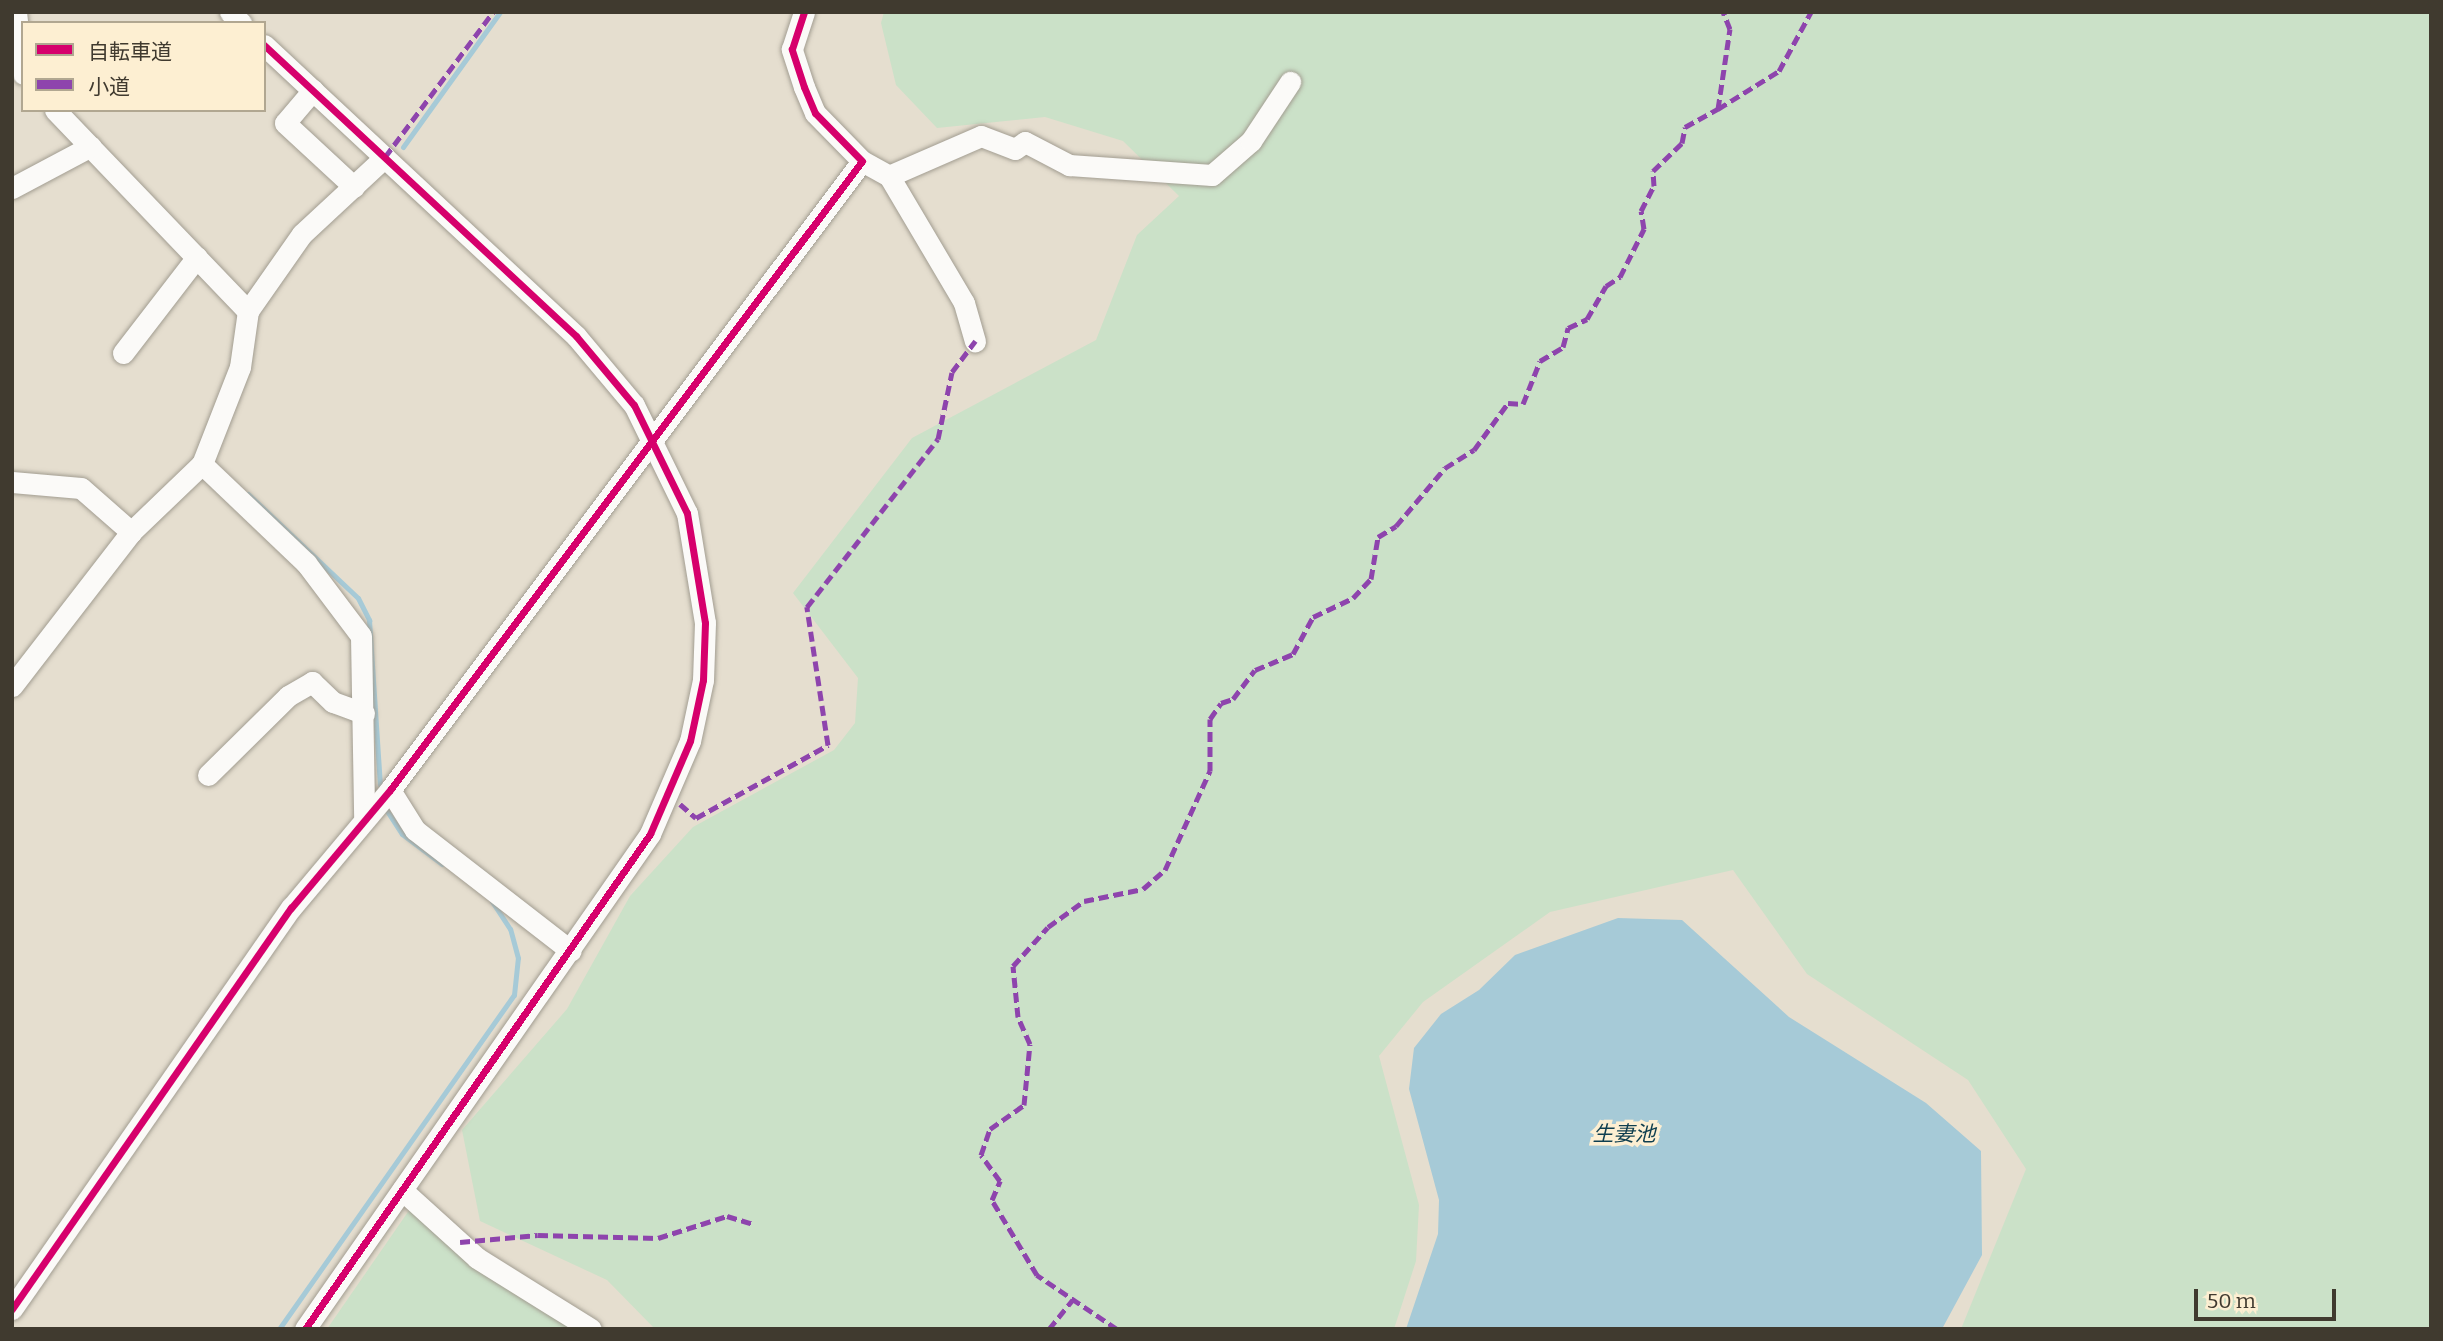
<!DOCTYPE html>
<meta charset="utf-8">
<style>
body{margin:0}
#map{position:relative;width:2443px;height:1341px;overflow:hidden;background:#e5decf;font-family:Bitter,"Noto Sans JP",serif}
div>[style]{position:absolute}
[style*='--x']{left:calc(var(--x)*1px);top:calc(var(--y)*1px);width:calc(var(--w)*1px);rotate:calc(var(--a)*1deg)}
.green>*{inset:0;background:#cbe1c8}
.water>*{inset:0;background:#a6cad7}
.stream>*{height:5px;margin:-2.5px;padding:0 2.5px;transform-origin:2.5px;border-radius:2.5px;background:#a6cad7}
.roads{filter:drop-shadow(0 0 2px #a29d91) drop-shadow(0 0 2px #a29d91)}
.minor>*{height:21px;margin:-10.5px;padding:0 10.5px;transform-origin:10.5px;border-radius:10.5px;background:#fbfaf8}
.quiet>*{height:5px;margin-top:-2.5px;transform-origin:0;background:repeating-linear-gradient(90deg,#8e44ad 0 10px,transparent 0 15px)}
.cycleway>*{height:7px;margin:-3.5px;padding:0 3.5px;transform-origin:3.5px;border-radius:3.5px;background:#d6006c}
span{translate:-50% -50%;white-space:nowrap;text-align:center;line-height:1.15;-webkit-text-stroke:7px #fdefd2;paint-order:stroke}
.water-label{font-size:21px;color:#0e3e4f;font-style:italic}
.frame{position:absolute;inset:0;border:14px solid #403a2f;pointer-events:none}
.legend{position:absolute;left:21px;top:21px;width:245px;height:91px;box-sizing:border-box;background:#fdefd2;border:2px solid #b1a791;margin:0;padding:9px 12px;list-style:none;font-size:21px;color:#403a2f}
.legend li{display:flex;align-items:center;gap:14px;height:35px}
.legend b{width:35px;border:2px solid #b1a791}
.scale{position:absolute;left:2194px;top:1289px;width:142px;height:32px;box-sizing:border-box;border:4px solid #403a2f;border-top:0;padding-left:9px;font-size:21px;line-height:24px;white-space:nowrap;color:#403a2f;-webkit-text-stroke:5px #fdefd2;paint-order:stroke}
</style>
<div id="map">
<div class="green">
<div style="clip-path:polygon(884px 12px,2431px 12px,2431px 1329px,1961px 1329px,2026px 1169px,1968px 1080px,1807px 974px,1733px 870px,1550px 912px,1423px 1002px,1379px 1056px,1419px 1205px,1416px 1261px,1394px 1329px,655px 1329px,607px 1280px,480px 1221px,462px 1130px,567px 1009px,630px 896px,693px 827px,834px 750px,855px 723px,858px 678px,793px 593px,912px 438px,1096px 340px,1137px 235px,1179px 196px,1123px 141px,1045px 117px,937px 128px,896px 85px,881px 23px)"></div>
<div style="clip-path:polygon(410px 1209px,599px 1329px,327px 1329px)"></div>
</div>
<div class="water">
<div style="clip-path:polygon(1618px 918px,1682px 920px,1789px 1017px,1926px 1103px,1981px 1151px,1982px 1255px,1942px 1329px,1406px 1329px,1438px 1234px,1439px 1200px,1409px 1089px,1414px 1048px,1441px 1014px,1479px 990px,1515px 955px)"></div>
</div>
<div class="stream">
<div style="--x:403;--y:147;--w:166;--a:-54.3"></div>
<div style="--x:248;--y:494;--w:151;--a:43.4"></div>
<div style="--x:358;--y:598;--w:25;--a:63"></div>
<div style="--x:369;--y:620;--w:165;--a:86.2"></div>
<div style="--x:387;--y:811;--w:27;--a:57"></div>
<div style="--x:402;--y:834;--w:50;--a:36.9"></div>
<div style="--x:279;--y:1329;--w:408;--a:-54.9"></div>
<div style="--x:514;--y:995;--w:37;--a:-84"></div>
<div style="--x:518;--y:958;--w:30;--a:-105"></div>
<div style="--x:510;--y:929;--w:33;--a:-123"></div>
</div>
<div class="roads">
<div class="minor">
<div style="--x:16;--y:12;--w:62;--a:83.6"></div>
<div style="--x:230;--y:12;--w:16;--a:45"></div>
<div style="--x:264;--y:45;--w:427;--a:43"></div>
<div style="--x:576;--y:336;--w:90;--a:50"></div>
<div style="--x:634;--y:405;--w:120;--a:63.9"></div>
<div style="--x:687;--y:513;--w:111;--a:80.7"></div>
<div style="--x:705;--y:623;--w:57;--a:92"></div>
<div style="--x:703;--y:680;--w:62;--a:102"></div>
<div style="--x:690;--y:741;--w:101;--a:113.3"></div>
<div style="--x:650;--y:834;--w:603;--a:124.88"></div>
<div style="--x:313;--y:90;--w:43;--a:130.3"></div>
<div style="--x:285;--y:123;--w:94;--a:42.8"></div>
<div style="--x:55;--y:110;--w:279;--a:46.2"></div>
<div style="--x:862;--y:161;--w:31;--a:29"></div>
<div style="--x:889;--y:176;--w:100;--a:-23.5"></div>
<div style="--x:981;--y:136;--w:36;--a:21"></div>
<div style="--x:1015;--y:149;--w:12;--a:-35"></div>
<div style="--x:1025;--y:142;--w:50;--a:27.6"></div>
<div style="--x:1069;--y:165;--w:143;--a:4"></div>
<div style="--x:1212;--y:175;--w:52;--a:-41.1"></div>
<div style="--x:1251;--y:141;--w:71;--a:-56.5"></div>
<div style="--x:889;--y:176;--w:147;--a:59.4"></div>
<div style="--x:964;--y:303;--w:40;--a:74"></div>
<div style="--x:12;--y:188;--w:89;--a:-28"></div>
<div style="--x:123;--y:353;--w:121;--a:-52.4"></div>
<div style="--x:202;--y:464;--w:144;--a:43.6"></div>
<div style="--x:306;--y:563;--w:91;--a:53"></div>
<div style="--x:361;--y:636;--w:180;--a:89"></div>
<div style="--x:12;--y:482;--w:69;--a:5"></div>
<div style="--x:81;--y:488;--w:67;--a:41.3"></div>
<div style="--x:12;--y:686;--w:195;--a:-52.3"></div>
<div style="--x:131;--y:532;--w:98;--a:-43.8"></div>
<div style="--x:202;--y:464;--w:104;--a:-68.6"></div>
<div style="--x:240;--y:367;--w:57;--a:-81.9"></div>
<div style="--x:248;--y:311;--w:94;--a:-55"></div>
<div style="--x:302;--y:234;--w:113;--a:-42.9"></div>
<div style="--x:208;--y:775;--w:112;--a:-44.6"></div>
<div style="--x:288;--y:696;--w:28;--a:-30"></div>
<div style="--x:312;--y:682;--w:29;--a:44"></div>
<div style="--x:333;--y:702;--w:33;--a:20"></div>
<div style="--x:390;--y:790;--w:47;--a:58"></div>
<div style="--x:415;--y:830;--w:197;--a:37.8"></div>
<div style="--x:402;--y:1190;--w:101;--a:42.2"></div>
<div style="--x:477;--y:1258;--w:134;--a:31.9"></div>
<div style="--x:12;--y:1309;--w:489;--a:-55.2"></div>
<div style="--x:291;--y:908;--w:154;--a:-50"></div>
<div style="--x:390;--y:790;--w:786;--a:-53.12"></div>
<div style="--x:862;--y:161;--w:67;--a:-134.4"></div>
<div style="--x:815;--y:113;--w:28;--a:-113"></div>
<div style="--x:804;--y:87;--w:40;--a:-108"></div>
<div style="--x:792;--y:49;--w:39;--a:-72"></div>
</div>
</div>
<div class="quiet">
<div style="--x:1718;--y:109;--w:72;--a:-31.9"></div>
<div style="--x:1779;--y:71;--w:67;--a:-61.5"></div>
<div style="--x:385;--y:157;--w:181;--a:-53.3"></div>
<div style="--x:680;--y:804;--w:21;--a:41"></div>
<div style="--x:696;--y:818;--w:151;--a:-28.9"></div>
<div style="--x:828;--y:745;--w:140;--a:-98.7"></div>
<div style="--x:807;--y:607;--w:213;--a:-52.1"></div>
<div style="--x:938;--y:439;--w:68;--a:-78.2"></div>
<div style="--x:952;--y:372;--w:39;--a:-53"></div>
<div style="--x:460;--y:1242;--w:78;--a:-5.1"></div>
<div style="--x:538;--y:1235;--w:120;--a:1.4"></div>
<div style="--x:658;--y:1238;--w:72;--a:-17.7"></div>
<div style="--x:727;--y:1216;--w:28;--a:17"></div>
<div style="--x:1049;--y:1329;--w:38;--a:-51"></div>
<div style="--x:1117;--y:1329;--w:97;--a:-146"></div>
<div style="--x:1037;--y:1275;--w:87;--a:-121"></div>
<div style="--x:992;--y:1200;--w:21;--a:-67"></div>
<div style="--x:1000;--y:1181;--w:32;--a:-126"></div>
<div style="--x:981;--y:1155;--w:28;--a:-71"></div>
<div style="--x:990;--y:1129;--w:42;--a:-35.2"></div>
<div style="--x:1024;--y:1105;--w:61;--a:-84.4"></div>
<div style="--x:1030;--y:1044;--w:30;--a:-114"></div>
<div style="--x:1018;--y:1017;--w:51;--a:-95.6"></div>
<div style="--x:1013;--y:966;--w:52;--a:-48.1"></div>
<div style="--x:1048;--y:927;--w:44;--a:-35.8"></div>
<div style="--x:1084;--y:901;--w:60;--a:-11.5"></div>
<div style="--x:1143;--y:889;--w:29;--a:-41"></div>
<div style="--x:1165;--y:870;--w:109;--a:-65.6"></div>
<div style="--x:1210;--y:771;--w:52;--a:-90"></div>
<div style="--x:1210;--y:719;--w:19;--a:-55"></div>
<div style="--x:1221;--y:703;--w:13;--a:-18"></div>
<div style="--x:1233;--y:699;--w:36;--a:-53"></div>
<div style="--x:1255;--y:670;--w:41;--a:-22.8"></div>
<div style="--x:1293;--y:654;--w:42;--a:-61.6"></div>
<div style="--x:1313;--y:617;--w:44;--a:-25.4"></div>
<div style="--x:1353;--y:598;--w:26;--a:-47"></div>
<div style="--x:1371;--y:579;--w:43;--a:-80.5"></div>
<div style="--x:1378;--y:537;--w:21;--a:-31"></div>
<div style="--x:1396;--y:526;--w:76;--a:-49.8"></div>
<div style="--x:1445;--y:468;--w:34;--a:-32"></div>
<div style="--x:1474;--y:450;--w:58;--a:-54.1"></div>
<div style="--x:1508;--y:403;--w:15;--a:4"></div>
<div style="--x:1523;--y:404;--w:46;--a:-68.4"></div>
<div style="--x:1540;--y:361;--w:27;--a:-31"></div>
<div style="--x:1563;--y:347;--w:20;--a:-75"></div>
<div style="--x:1568;--y:328;--w:21;--a:-25"></div>
<div style="--x:1587;--y:319;--w:38;--a:-60"></div>
<div style="--x:1606;--y:286;--w:17;--a:-33"></div>
<div style="--x:1620;--y:277;--w:54;--a:-63.4"></div>
<div style="--x:1644;--y:229;--w:18;--a:-99"></div>
<div style="--x:1641;--y:211;--w:28;--a:-63"></div>
<div style="--x:1654;--y:186;--w:15;--a:-94"></div>
<div style="--x:1653;--y:171;--w:40;--a:-44"></div>
<div style="--x:1682;--y:143;--w:16;--a:-79"></div>
<div style="--x:1685;--y:127;--w:38;--a:-29"></div>
<div style="--x:1718;--y:109;--w:81;--a:-81.5"></div>
<div style="--x:1730;--y:29;--w:18;--a:-112"></div>
</div>
<div class="cycleway">
<div style="--x:264;--y:45;--w:427;--a:43"></div>
<div style="--x:576;--y:336;--w:90;--a:50"></div>
<div style="--x:634;--y:405;--w:120;--a:63.9"></div>
<div style="--x:687;--y:513;--w:111;--a:80.7"></div>
<div style="--x:705;--y:623;--w:57;--a:92"></div>
<div style="--x:703;--y:680;--w:62;--a:102"></div>
<div style="--x:690;--y:741;--w:101;--a:113.3"></div>
<div style="--x:650;--y:834;--w:603;--a:124.88"></div>
<div style="--x:12;--y:1309;--w:489;--a:-55.2"></div>
<div style="--x:291;--y:908;--w:154;--a:-50"></div>
<div style="--x:390;--y:790;--w:786;--a:-53.12"></div>
<div style="--x:862;--y:161;--w:67;--a:-134.4"></div>
<div style="--x:815;--y:113;--w:28;--a:-113"></div>
<div style="--x:804;--y:87;--w:40;--a:-108"></div>
<div style="--x:792;--y:49;--w:39;--a:-72"></div>
</div>
<div class="water-label">
<span style="left:1624px;top:1134px">生妻池</span>
</div>
<div class="frame"></div>
<ul class="legend">
<li><b style="height:9px;background:#d6006c"></b>自転車道</li>
<li><b style="height:9px;background:#8e44ad"></b>小道</li>
</ul>
<div class="scale">50 m</div>
</div>
